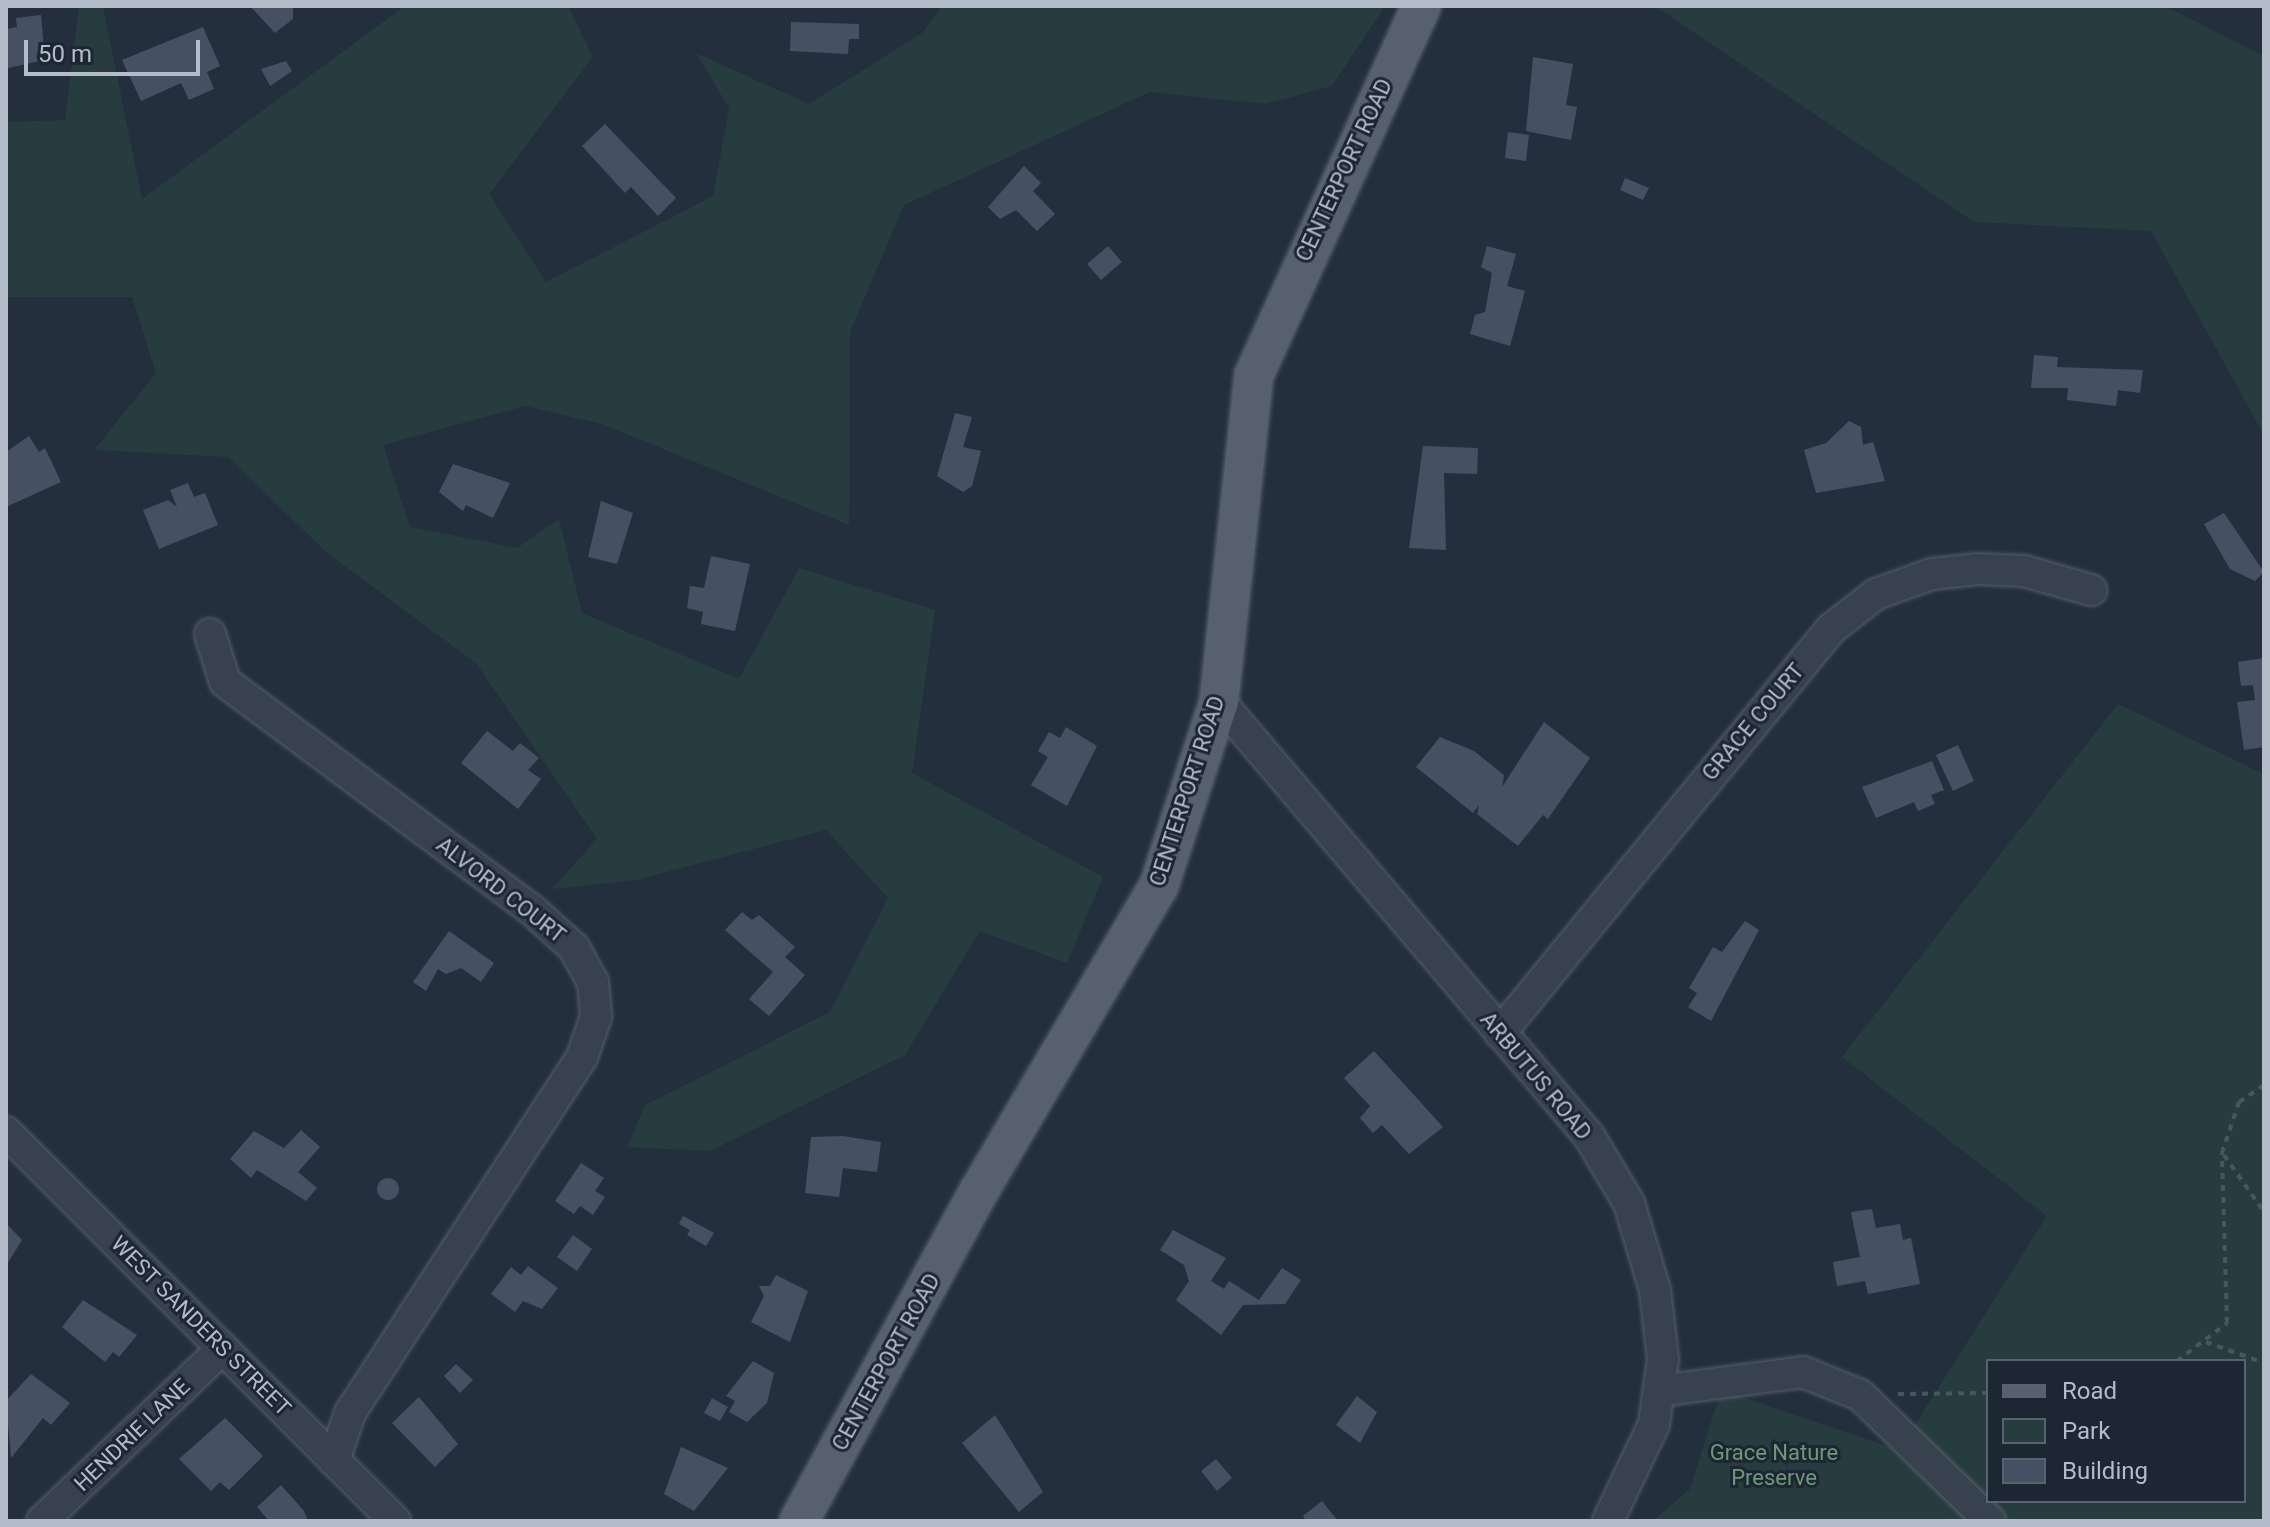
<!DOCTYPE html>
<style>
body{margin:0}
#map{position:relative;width:2270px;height:1527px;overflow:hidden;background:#242f3e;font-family:Roboto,sans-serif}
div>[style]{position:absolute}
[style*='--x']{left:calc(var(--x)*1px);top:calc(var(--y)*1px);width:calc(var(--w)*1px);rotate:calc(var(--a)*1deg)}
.green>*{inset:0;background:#263c3f}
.building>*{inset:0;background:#455162}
.round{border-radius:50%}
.path>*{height:4px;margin-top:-2px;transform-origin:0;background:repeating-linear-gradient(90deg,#44595c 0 6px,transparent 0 12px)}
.roads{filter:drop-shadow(0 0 2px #565f6c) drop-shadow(0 0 2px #565f6c)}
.minor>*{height:30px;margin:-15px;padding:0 15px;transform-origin:15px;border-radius:15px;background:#38414e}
.major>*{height:38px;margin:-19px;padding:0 19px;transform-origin:19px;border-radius:19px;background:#56606e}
span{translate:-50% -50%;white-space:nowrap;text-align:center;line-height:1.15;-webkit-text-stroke:6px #1d2633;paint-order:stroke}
.street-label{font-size:22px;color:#b4bcc9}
.park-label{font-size:22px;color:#6b9a76}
.frame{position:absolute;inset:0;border:8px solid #b4bcc9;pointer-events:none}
.legend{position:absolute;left:1986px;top:1359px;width:260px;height:144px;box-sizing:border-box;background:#1d2633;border:2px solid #59626f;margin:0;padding:10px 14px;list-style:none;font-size:24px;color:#b4bcc9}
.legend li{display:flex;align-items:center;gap:16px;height:40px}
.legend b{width:40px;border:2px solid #59626f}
.scale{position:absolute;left:24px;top:40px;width:176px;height:36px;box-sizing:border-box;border:4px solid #b4bcc9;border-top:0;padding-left:10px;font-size:24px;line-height:28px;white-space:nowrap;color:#b4bcc9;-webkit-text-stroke:6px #1d2633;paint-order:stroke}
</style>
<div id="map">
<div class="green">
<div style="clip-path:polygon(79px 6px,103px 6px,142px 199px,405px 6px,568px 6px,593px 57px,489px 194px,546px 282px,713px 196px,729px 108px,696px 53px,809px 104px,922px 33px,942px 6px,1385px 6px,1332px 86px,1265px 104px,1150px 92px,904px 205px,850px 332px,849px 525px,602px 424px,525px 406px,383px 445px,410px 527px,517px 548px,559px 519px,582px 613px,739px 679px,799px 568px,935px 610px,912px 773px,1103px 877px,1067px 963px,980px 931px,905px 1055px,710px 1151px,627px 1147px,645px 1105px,830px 1012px,888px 898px,826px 830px,636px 880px,552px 889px,597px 839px,476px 663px,327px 553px,228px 457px,94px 450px,156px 373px,132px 297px,6px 297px,6px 122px,65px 120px)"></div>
<div style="clip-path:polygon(1655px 6px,2165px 6px,2264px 56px,2264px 435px,2151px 231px,1974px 222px)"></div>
<div style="clip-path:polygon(evenodd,2118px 704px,2264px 774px,2264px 1521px,1653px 1521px,1690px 1489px,1721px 1390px,1899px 1450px,2047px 1216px,1842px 1057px,2118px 704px,1988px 1361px,2244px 1361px,2244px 1501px,1988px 1501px,1988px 1361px)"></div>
</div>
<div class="building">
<div style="clip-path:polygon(250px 6px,293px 6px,293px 19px,275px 33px)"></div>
<div style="clip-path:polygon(41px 15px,45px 60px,8px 68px,6px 29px,17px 27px,16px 18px)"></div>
<div style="clip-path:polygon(791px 22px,859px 24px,859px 39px,849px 39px,848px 54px,790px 51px)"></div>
<div style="clip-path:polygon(203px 27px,220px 66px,207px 72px,214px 89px,189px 100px,181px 83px,141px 101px,122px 60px)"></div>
<div style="clip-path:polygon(1533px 57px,1573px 64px,1566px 105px,1577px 107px,1571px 140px,1526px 131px)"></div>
<div style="clip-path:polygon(286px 61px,292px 71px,270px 86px,261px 69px)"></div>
<div style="clip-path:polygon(605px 124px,676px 198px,658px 216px,631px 187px,625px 193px,582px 146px)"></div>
<div style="clip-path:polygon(1508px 132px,1529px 135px,1526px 161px,1505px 158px)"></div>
<div style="clip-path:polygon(1024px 166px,1041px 183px,1033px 191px,1055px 214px,1037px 231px,1016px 210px,1000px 219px,988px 207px)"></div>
<div style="clip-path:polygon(1625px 178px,1649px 188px,1643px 200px,1620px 190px)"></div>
<div style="clip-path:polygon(1108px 246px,1122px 262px,1101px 280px,1087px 264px)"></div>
<div style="clip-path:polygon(1487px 246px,1516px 254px,1507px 286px,1525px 291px,1510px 346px,1470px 334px,1475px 315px,1485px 312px,1492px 273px,1481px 267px)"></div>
<div style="clip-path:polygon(2034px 355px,2058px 357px,2057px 367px,2143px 370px,2140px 393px,2118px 390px,2116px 406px,2067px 400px,2068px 388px,2031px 388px)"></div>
<div style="clip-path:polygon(955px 413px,972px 417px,963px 447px,981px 451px,972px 486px,963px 492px,937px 476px)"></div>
<div style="clip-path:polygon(1849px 421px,1861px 427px,1863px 445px,1873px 442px,1885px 481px,1816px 493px,1804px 450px,1826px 443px)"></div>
<div style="clip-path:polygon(29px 436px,39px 452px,45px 448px,61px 482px,6px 507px,6px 452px)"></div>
<div style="clip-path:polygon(1423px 446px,1478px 448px,1477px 474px,1444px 473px,1446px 550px,1409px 548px)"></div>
<div style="clip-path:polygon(453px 464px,510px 483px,493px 518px,466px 505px,463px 511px,439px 492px)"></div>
<div style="clip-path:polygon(188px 483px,194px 497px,205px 493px,218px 525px,159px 549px,143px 510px,168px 500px,177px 507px,170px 490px)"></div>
<div style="clip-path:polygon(601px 501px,633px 513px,617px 564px,588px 557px)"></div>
<div style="clip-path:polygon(2224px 513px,2264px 572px,2255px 581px,2230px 569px,2204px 524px)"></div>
<div style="clip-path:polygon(711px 556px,750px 564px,735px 631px,701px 624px,703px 612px,687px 608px,690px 586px,704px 588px)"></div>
<div style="clip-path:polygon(2264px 658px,2264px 747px,2244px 750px,2237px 702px,2255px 700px,2253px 685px,2241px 686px,2238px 662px)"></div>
<div style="clip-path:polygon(1544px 722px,1590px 758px,1548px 819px,1543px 815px,1518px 846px,1477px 814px,1479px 805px,1473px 813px,1416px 767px,1440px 737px,1474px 751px,1504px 775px,1502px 787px)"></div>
<div style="clip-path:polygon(1066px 727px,1097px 746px,1067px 806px,1031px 785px,1048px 757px,1038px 751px,1049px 732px,1060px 738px)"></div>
<div style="clip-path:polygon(487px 731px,513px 751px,520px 743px,539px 758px,528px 770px,541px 779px,518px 809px,461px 763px)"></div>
<div style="clip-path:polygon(1958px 745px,1974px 781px,1953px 791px,1936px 755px)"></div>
<div style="clip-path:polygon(1932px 761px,1944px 790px,1931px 795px,1935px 804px,1918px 811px,1914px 802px,1876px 818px,1862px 787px)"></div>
<div style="clip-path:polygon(742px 912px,752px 920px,759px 915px,795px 947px,785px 957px,805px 975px,769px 1016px,749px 999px,773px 972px,725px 930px)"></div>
<div style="clip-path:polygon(1745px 921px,1759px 930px,1711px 1021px,1688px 1007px,1697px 993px,1689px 988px,1713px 947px,1722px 952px)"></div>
<div style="clip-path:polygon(449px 931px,494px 963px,481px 982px,461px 968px,446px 974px,438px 969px,426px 991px,413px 982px)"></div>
<div style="clip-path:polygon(1374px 1051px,1443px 1127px,1409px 1154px,1382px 1125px,1373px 1133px,1360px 1118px,1370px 1106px,1344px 1078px)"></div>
<div style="clip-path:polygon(301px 1130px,320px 1147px,298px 1172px,317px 1188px,306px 1201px,257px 1170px,251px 1178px,230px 1159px,254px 1131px,284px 1148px)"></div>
<div style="clip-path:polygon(843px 1136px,881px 1142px,877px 1172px,843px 1168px,839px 1197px,805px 1193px,811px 1137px)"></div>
<div style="clip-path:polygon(581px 1163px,604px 1178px,595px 1191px,605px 1197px,593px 1215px,580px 1206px,574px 1214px,555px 1201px)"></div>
<div class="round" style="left:377px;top:1178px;width:22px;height:22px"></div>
<div style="clip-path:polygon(1872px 1209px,1876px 1228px,1900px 1224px,1903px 1240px,1911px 1238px,1920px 1284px,1868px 1294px,1865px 1281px,1837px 1286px,1833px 1262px,1860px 1257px,1851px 1212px)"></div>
<div style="clip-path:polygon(683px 1216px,714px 1233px,706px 1246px,687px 1235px,690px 1230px,679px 1224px)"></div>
<div style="clip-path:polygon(6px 1223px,22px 1240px,6px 1266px)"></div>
<div style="clip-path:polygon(1173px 1230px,1226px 1258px,1211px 1281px,1224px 1289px,1229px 1281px,1259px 1300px,1282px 1268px,1301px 1280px,1285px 1304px,1243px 1305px,1221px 1335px,1176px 1300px,1189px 1281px,1184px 1265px,1160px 1250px)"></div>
<div style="clip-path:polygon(573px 1235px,592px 1249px,577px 1271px,557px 1257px)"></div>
<div style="clip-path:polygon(528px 1266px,558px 1288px,542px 1309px,523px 1301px,515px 1312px,491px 1294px,511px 1267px,521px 1275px)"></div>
<div style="clip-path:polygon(776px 1275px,808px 1291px,790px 1342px,751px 1322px,764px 1296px,759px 1286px,770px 1286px)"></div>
<div style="clip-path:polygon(83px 1300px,137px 1335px,119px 1357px,113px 1352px,105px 1362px,62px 1327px)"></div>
<div style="clip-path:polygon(753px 1361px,774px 1373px,767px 1403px,747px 1422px,729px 1412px,735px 1401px,726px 1396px)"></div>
<div style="clip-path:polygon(456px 1364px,473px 1380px,460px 1393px,444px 1376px)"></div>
<div style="clip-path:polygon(31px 1374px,70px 1403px,51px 1425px,43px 1418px,11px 1458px,6px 1401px)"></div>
<div style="clip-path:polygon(1357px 1396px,1377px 1412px,1360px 1443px,1336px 1425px)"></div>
<div style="clip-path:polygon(419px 1397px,458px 1444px,435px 1467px,392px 1423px)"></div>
<div style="clip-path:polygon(712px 1398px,728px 1407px,720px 1421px,704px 1413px)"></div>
<div style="clip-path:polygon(995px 1415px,1043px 1492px,1019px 1512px,962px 1443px)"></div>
<div style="clip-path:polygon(225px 1418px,263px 1456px,229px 1490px,220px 1482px,211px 1491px,179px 1459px)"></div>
<div style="clip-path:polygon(681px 1447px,728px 1468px,694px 1511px,664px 1494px)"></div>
<div style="clip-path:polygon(1216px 1459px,1232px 1478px,1217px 1491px,1201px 1471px)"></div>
<div style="clip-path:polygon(281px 1485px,304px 1511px,308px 1521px,269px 1521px,257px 1507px)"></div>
<div style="clip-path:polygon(1322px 1501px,1338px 1521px,1306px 1521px,1303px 1516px)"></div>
</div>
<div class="path">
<div style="--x:2224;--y:1155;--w:70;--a:54.9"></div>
<div style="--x:2206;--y:1342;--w:62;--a:19.9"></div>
<div style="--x:2177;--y:1361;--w:63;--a:-37.2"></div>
<div style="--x:2227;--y:1323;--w:170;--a:-91.7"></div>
<div style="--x:2222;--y:1153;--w:54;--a:-71.6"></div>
<div style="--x:2239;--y:1102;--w:30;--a:-34"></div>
<div style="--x:1898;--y:1394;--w:90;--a:-0.6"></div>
</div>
<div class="roads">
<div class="minor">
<div style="--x:210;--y:634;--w:50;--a:72.6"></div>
<div style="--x:225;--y:682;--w:382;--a:36.6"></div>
<div style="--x:532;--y:910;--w:57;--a:42.1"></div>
<div style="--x:574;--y:948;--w:39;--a:61"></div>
<div style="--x:593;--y:982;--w:35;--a:85"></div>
<div style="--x:596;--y:1017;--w:42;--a:109.3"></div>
<div style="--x:582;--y:1057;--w:425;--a:123.1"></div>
<div style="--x:350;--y:1413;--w:50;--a:108.8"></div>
<div style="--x:1219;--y:701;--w:571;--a:49.62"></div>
<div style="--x:1589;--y:1136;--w:78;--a:59.2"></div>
<div style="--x:1629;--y:1203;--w:91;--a:73.4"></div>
<div style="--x:1655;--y:1290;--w:69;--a:83.4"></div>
<div style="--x:1663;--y:1359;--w:66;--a:97.9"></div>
<div style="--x:1654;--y:1424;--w:107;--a:115.4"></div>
<div style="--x:1500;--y:1033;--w:522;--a:-50.67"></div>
<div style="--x:1831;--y:629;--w:57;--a:-37.9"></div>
<div style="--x:1876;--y:594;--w:59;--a:-19.7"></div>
<div style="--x:1932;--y:574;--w:46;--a:-6.2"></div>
<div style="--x:1978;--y:569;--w:46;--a:2.5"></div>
<div style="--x:2024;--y:571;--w:70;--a:15.8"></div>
<div style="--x:6;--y:1132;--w:550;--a:45"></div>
<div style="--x:1659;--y:1391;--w:145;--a:-7.5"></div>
<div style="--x:1803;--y:1372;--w:61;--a:22"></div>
<div style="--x:1860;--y:1395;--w:181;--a:44.1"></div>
<div style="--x:42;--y:1521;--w:250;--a:-43.7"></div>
</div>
<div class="major">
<div style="--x:799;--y:1521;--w:376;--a:-61.4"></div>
<div style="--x:979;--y:1191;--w:354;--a:-59.5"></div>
<div style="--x:1159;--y:886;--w:194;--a:-72"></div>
<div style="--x:1219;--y:701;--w:328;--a:-83.9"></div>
<div style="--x:1254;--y:375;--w:405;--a:-65.6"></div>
</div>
</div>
<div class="street-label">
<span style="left:1344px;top:170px;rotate:-65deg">CENTERPORT ROAD</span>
<span style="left:1753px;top:722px;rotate:-50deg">GRACE COURT</span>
<span style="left:1187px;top:791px;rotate:-72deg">CENTERPORT ROAD</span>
<span style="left:501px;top:890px;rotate:38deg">ALVORD COURT</span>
<span style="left:1536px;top:1076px;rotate:50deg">ARBUTUS ROAD</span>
<span style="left:201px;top:1326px;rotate:45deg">WEST SANDERS STREET</span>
<span style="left:886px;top:1362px;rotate:-61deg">CENTERPORT ROAD</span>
<span style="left:132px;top:1435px;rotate:-44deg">HENDRIE LANE</span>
</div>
<div class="park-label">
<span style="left:1774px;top:1465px">Grace Nature<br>Preserve</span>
</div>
<div class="frame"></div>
<ul class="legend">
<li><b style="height:10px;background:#56606e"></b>Road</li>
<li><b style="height:22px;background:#263c3f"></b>Park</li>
<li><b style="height:22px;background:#455162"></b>Building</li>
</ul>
<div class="scale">50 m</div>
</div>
